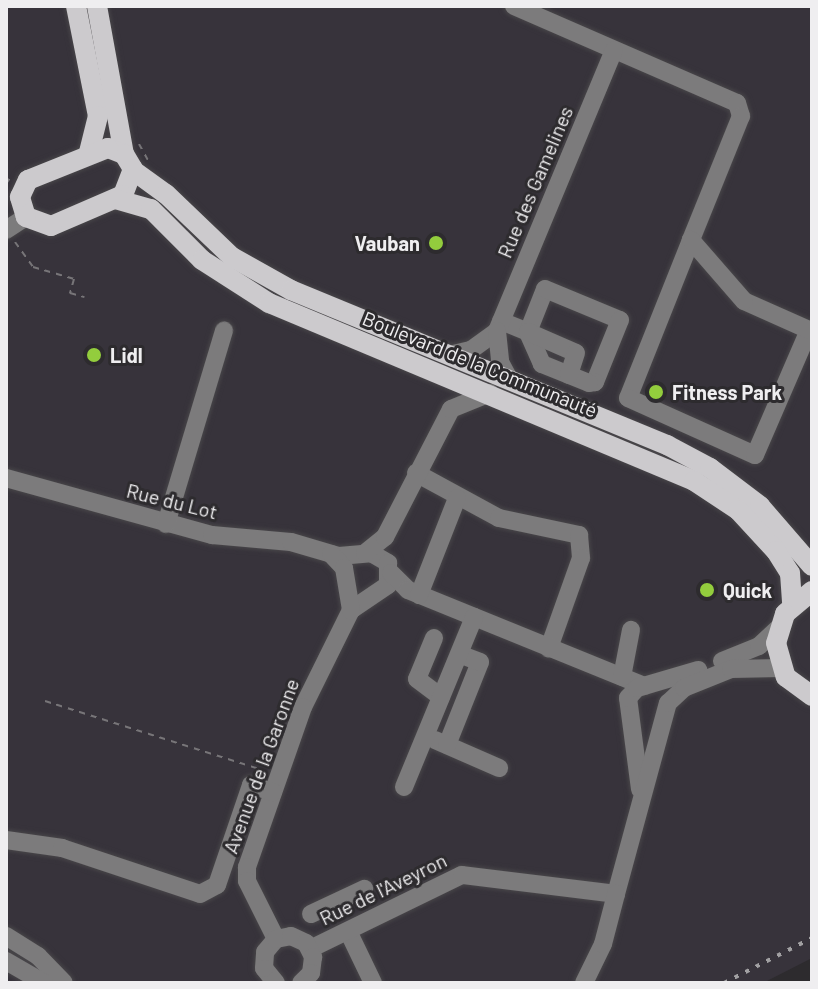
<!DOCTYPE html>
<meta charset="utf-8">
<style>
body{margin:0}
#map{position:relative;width:818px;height:989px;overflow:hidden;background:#2d2b2e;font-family:Barlow,sans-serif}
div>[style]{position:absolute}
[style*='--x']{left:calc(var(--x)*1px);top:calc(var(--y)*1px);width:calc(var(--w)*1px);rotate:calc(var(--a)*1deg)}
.built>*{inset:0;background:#37333b}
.path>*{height:2px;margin-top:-1px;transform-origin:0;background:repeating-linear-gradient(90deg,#777578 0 6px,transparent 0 12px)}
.roads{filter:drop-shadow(0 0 2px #484649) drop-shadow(0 0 2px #484649)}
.minor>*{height:18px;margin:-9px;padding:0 9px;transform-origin:9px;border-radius:9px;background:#7c7b7c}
.major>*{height:20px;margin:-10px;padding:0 10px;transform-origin:10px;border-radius:10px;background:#cccacd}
.rail>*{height:4px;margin-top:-2px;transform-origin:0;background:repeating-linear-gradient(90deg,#a1a0a2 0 4px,transparent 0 12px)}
.dots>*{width:22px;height:22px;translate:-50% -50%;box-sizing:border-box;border:4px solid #2d2b2e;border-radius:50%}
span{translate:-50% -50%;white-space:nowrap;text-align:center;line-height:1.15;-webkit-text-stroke:6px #2d2b2e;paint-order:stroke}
.street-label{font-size:20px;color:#efeef0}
.poi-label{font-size:20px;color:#efeef0;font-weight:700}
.right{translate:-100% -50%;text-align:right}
.left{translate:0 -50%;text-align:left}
.frame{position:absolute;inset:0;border:8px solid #efeef0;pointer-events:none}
</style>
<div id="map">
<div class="built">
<div style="clip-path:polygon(6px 6px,812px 6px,812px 958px,763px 983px,6px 983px)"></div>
</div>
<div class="path">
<div style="--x:139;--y:144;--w:18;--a:61"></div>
<div style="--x:6;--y:184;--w:11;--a:-56"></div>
<div style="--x:15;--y:242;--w:31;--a:54"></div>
<div style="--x:33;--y:267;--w:43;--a:16.3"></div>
<div style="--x:74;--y:279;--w:15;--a:106"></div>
<div style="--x:70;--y:293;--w:15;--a:16"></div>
<div style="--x:45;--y:701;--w:228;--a:17.6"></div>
</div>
<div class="roads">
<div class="minor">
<div style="--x:514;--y:6;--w:243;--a:23.5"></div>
<div style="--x:737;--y:103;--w:14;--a:73"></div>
<div style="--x:741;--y:116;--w:134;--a:112"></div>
<div style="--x:691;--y:240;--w:170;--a:111.7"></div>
<div style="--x:628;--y:398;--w:139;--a:24.2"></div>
<div style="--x:755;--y:455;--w:136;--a:-66.6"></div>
<div style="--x:809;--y:330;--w:71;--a:-156"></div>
<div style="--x:744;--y:301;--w:81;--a:-131"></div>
<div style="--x:6;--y:230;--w:24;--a:-33"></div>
<div style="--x:501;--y:321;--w:29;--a:22"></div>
<div style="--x:528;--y:332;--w:46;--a:-68.4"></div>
<div style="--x:545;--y:289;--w:81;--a:22.5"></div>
<div style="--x:620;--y:320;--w:67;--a:112"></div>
<div style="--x:595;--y:382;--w:6;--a:171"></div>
<div style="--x:589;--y:383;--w:51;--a:-158"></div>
<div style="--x:542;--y:364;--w:35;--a:-114"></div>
<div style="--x:497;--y:331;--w:304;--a:-67.4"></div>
<div style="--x:528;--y:332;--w:52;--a:23.6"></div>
<div style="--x:576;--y:353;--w:23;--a:108"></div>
<div style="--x:449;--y:355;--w:23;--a:-13"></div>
<div style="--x:471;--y:350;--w:32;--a:-36"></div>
<div style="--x:497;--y:331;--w:31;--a:84"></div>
<div style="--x:500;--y:362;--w:21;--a:62"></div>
<div style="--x:416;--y:473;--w:94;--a:28.5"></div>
<div style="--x:499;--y:518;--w:82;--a:12"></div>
<div style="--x:579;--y:535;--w:23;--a:85"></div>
<div style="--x:581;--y:558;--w:96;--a:109.6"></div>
<div style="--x:6;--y:478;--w:214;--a:15.5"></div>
<div style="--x:212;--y:535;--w:79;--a:5.1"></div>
<div style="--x:291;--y:542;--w:50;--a:16.3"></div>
<div style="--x:339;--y:556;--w:32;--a:-5"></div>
<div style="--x:371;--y:553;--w:20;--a:30"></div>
<div style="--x:388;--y:563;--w:22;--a:90"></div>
<div style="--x:388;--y:585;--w:45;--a:146"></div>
<div style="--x:351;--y:610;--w:108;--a:116.3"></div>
<div style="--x:303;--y:707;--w:170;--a:109.3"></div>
<div style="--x:247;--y:867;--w:14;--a:90"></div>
<div style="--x:247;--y:881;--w:65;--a:63.4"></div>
<div style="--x:166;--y:524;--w:202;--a:-73.3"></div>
<div style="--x:365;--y:553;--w:26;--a:-39"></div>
<div style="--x:385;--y:537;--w:144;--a:-62.7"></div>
<div style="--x:451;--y:409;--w:42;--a:-22.3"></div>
<div style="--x:331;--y:554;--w:19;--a:47"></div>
<div style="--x:344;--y:568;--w:43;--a:80.5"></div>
<div style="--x:391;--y:573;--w:24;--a:45"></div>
<div style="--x:408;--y:590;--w:255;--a:22.1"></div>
<div style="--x:419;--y:595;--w:104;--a:-68.6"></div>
<div style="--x:434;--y:638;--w:44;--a:112.5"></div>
<div style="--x:417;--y:679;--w:30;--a:37"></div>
<div style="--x:722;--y:661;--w:40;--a:-22"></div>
<div style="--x:759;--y:646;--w:26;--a:-43"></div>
<div style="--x:622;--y:677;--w:48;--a:-79.2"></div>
<div style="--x:435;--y:740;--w:70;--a:23.6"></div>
<div style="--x:447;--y:745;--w:89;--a:-68.3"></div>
<div style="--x:480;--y:662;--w:22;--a:-159"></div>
<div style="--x:404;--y:787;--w:184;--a:-67.6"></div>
<div style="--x:640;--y:789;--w:92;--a:-97.5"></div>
<div style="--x:628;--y:698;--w:13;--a:-48"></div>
<div style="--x:637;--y:688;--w:64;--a:-16.4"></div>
<div style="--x:6;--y:840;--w:57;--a:8.1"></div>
<div style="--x:62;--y:848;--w:145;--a:18.4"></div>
<div style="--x:200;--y:894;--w:19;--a:-28"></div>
<div style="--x:217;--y:885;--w:106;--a:-71.2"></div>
<div style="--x:251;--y:785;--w:23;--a:18"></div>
<div style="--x:311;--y:914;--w:59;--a:-25.3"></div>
<div style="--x:348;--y:931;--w:58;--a:64.3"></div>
<div style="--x:6;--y:936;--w:38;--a:32"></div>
<div style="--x:38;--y:956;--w:37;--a:46"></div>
<div style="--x:310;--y:949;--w:169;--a:-26"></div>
<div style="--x:462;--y:875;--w:155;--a:7"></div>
<div style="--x:616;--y:894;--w:198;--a:-74.8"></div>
<div style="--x:668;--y:703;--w:22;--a:-43"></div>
<div style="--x:684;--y:688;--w:51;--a:-22"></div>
<div style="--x:731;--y:669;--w:50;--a:-1.1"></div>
<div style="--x:6;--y:961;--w:44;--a:30.1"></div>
<div style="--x:276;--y:983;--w:19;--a:-129"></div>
<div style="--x:264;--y:968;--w:16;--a:-86"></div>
<div style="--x:265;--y:952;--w:17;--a:-50"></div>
<div style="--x:276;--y:939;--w:15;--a:-11"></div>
<div style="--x:291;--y:936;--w:17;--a:25"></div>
<div style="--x:306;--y:943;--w:16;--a:63"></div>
<div style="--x:313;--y:957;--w:16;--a:97"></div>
<div style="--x:311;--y:973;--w:14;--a:135"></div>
<div style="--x:584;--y:983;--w:43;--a:-64"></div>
<div style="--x:603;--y:944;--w:52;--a:-75.4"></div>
</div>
<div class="major">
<div style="--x:76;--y:6;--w:112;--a:78.7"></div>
<div style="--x:98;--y:116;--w:38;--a:104"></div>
<div style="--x:97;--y:6;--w:150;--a:79.7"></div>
<div style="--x:108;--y:148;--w:17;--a:21"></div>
<div style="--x:124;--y:154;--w:17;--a:59"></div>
<div style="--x:133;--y:169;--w:28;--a:111"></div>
<div style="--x:123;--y:195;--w:78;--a:156.7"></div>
<div style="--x:51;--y:226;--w:27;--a:-160"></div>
<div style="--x:26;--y:217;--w:21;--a:-107"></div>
<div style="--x:20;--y:197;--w:19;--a:-65"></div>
<div style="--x:28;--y:180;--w:86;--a:-21.8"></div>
<div style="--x:134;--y:171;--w:39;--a:36"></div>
<div style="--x:166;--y:194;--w:91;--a:43.7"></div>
<div style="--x:232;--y:257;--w:68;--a:29.2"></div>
<div style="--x:291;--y:290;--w:407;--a:22.4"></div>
<div style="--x:667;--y:445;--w:49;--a:28.1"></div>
<div style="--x:710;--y:468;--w:63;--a:37.2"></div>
<div style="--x:760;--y:506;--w:79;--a:49.1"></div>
<div style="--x:115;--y:199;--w:37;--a:16"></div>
<div style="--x:151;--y:209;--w:72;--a:45"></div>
<div style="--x:202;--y:260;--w:80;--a:32.7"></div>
<div style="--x:269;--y:303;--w:461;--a:22.7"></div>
<div style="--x:694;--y:481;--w:53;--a:33.4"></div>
<div style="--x:738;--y:510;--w:56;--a:47.2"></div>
<div style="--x:776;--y:551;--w:26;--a:58"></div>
<div style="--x:790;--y:573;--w:31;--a:86"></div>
<div style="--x:812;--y:591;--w:35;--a:140"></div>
<div style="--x:785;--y:614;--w:30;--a:107"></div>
<div style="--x:776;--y:643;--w:35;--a:74"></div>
<div style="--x:786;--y:677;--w:32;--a:36"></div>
</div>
</div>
<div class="rail">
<div style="--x:724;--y:983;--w:99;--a:-27.1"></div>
</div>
<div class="dots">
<div style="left:436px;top:243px;background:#93cd3d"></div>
<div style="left:94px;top:355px;background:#93cd3d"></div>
<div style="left:656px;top:392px;background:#93cd3d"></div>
<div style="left:707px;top:590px;background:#93cd3d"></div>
</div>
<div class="street-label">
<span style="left:535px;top:182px;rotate:-67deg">Rue des Gamelines</span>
<span style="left:480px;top:364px;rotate:22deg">Boulevard de la Communauté</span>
<span style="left:172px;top:501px;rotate:14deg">Rue du Lot</span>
<span style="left:261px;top:766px;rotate:-70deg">Avenue de la Garonne</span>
<span style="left:383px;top:889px;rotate:-26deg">Rue de l'Aveyron</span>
</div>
<div class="poi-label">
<span class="right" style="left:420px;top:243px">Vauban</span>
<span class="left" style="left:110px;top:355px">Lidl</span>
<span class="left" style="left:672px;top:392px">Fitness Park</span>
<span class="left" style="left:723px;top:590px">Quick</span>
</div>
<div class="frame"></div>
</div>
